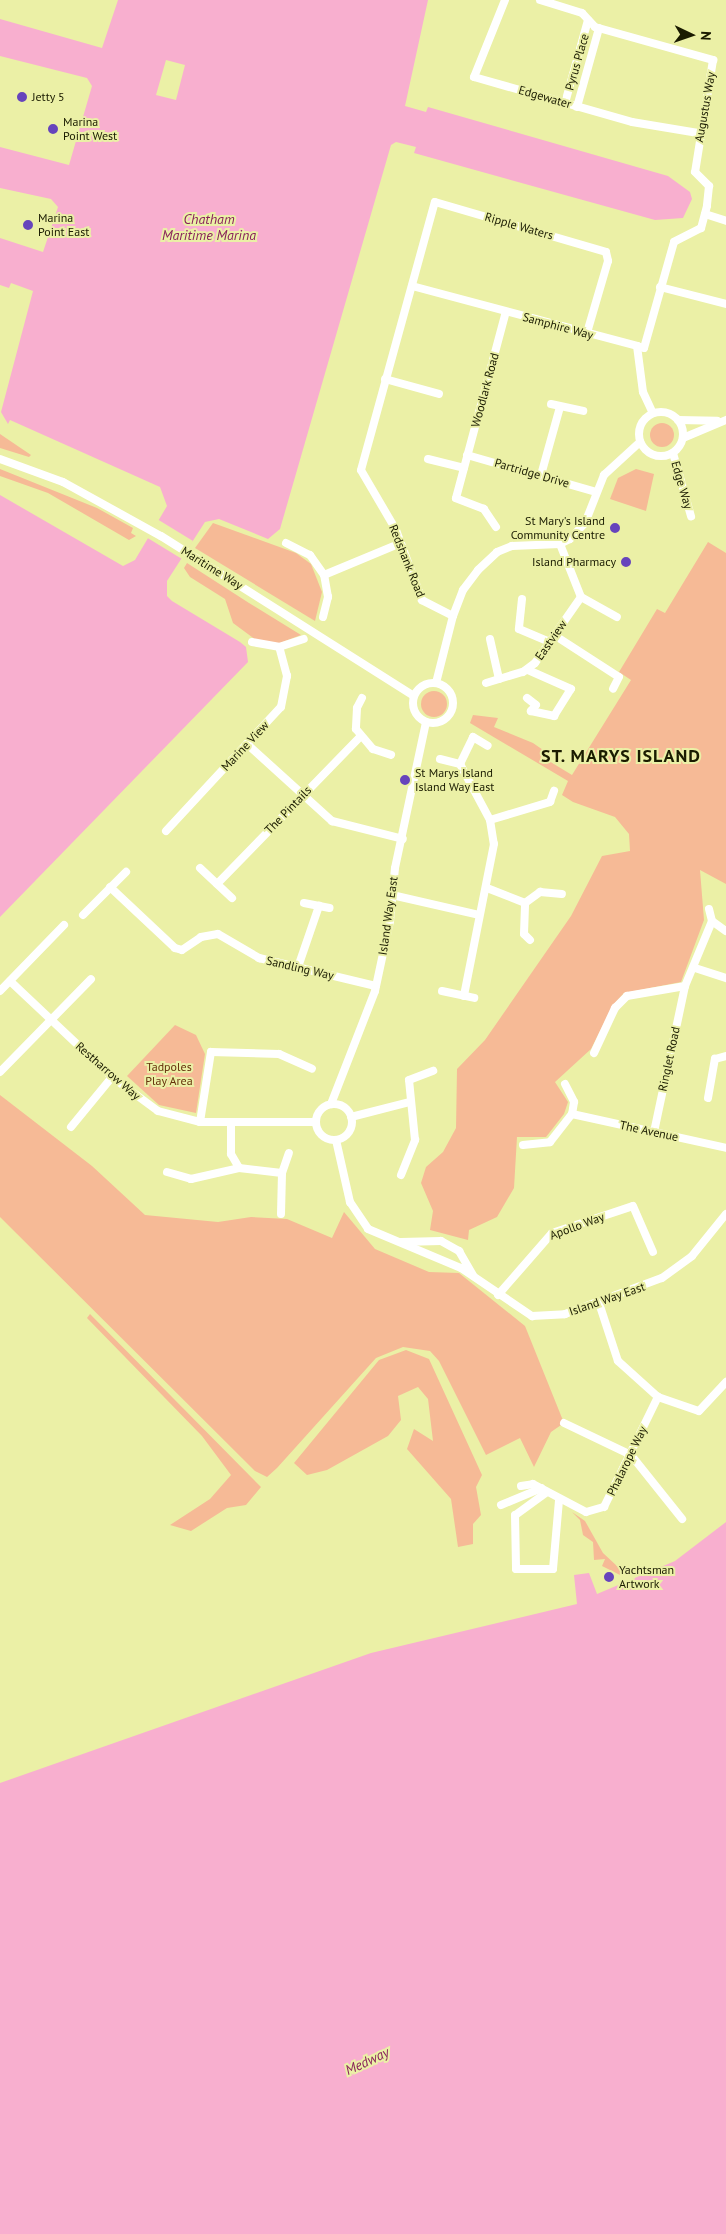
<!DOCTYPE html>
<style>
body{margin:0}
#map{position:relative;width:726px;height:2234px;overflow:hidden;background:#ebf0a6;font-family:"PT Sans",sans-serif}
div>[style]{position:absolute}
[style*='--x']{left:calc(var(--x)*1px);top:calc(var(--y)*1px);width:calc(var(--w)*1px);rotate:calc(var(--a)*1deg)}
.green>*{inset:0;background:#f6ba96}
.round{border-radius:50%}
.water>*{inset:0;background:#f8afcf}
.pier>*{inset:0;background:#ebf0a6}
.minor>*{height:8px;margin:-4px;padding:0 4px;transform-origin:4px;border-radius:4px;background:#fff}
.minor>.ring{margin:-4px;padding:0;box-sizing:content-box;background:none;border:8px solid #fff;border-radius:50%}
.dots>*{width:14px;height:14px;translate:-50% -50%;box-sizing:border-box;border:2px solid #ebf0a6;border-radius:50%}
span{translate:-50% -50%;white-space:nowrap;text-align:center;line-height:1.15;-webkit-text-stroke:4px #ebf0a6;paint-order:stroke}
.street-label{font-size:12px;color:#1a1b00}
.poi-label{font-size:12px;color:#1a1b00}
.left{translate:0 -50%;text-align:left}
.right{translate:-100% -50%;text-align:right}
.park-label{font-size:12px;color:#65310b}
.water-label{font-size:14px;color:#89225b;font-style:italic}
.district-label{font-size:18px;color:#1a1b00;font-weight:700;letter-spacing:1px}
.north{position:absolute;left:666px;top:10px;width:50px;height:50px;-webkit-text-stroke:4px #ebf0a6;paint-order:stroke;rotate:93deg;font-size:14px;font-weight:700;line-height:20px;text-align:center;color:#1a1b00}
.north::after{content:'';display:block;margin:auto;width:18px;height:22px;background:#1a1b00;clip-path:polygon(50% 0,100% 100%,50% 72%,0 100%)}
</style>
<div id="map">
<div class="green">
<div class="round" style="left:650px;top:423px;width:24px;height:24px"></div>
<div style="clip-path:polygon(0 434px,31px 455px,29px 457px,0 448px)"></div>
<div style="clip-path:polygon(0 469px,97px 508px,133px 528px,131px 533px,136px 536px,129px 540px,48px 493px,0 476px)"></div>
<div style="clip-path:polygon(636px 469px,654px 474px,646px 511px,610px 499px,618px 478px)"></div>
<div style="clip-path:polygon(213px 523px,296px 553px,311px 564px,322px 592px,315px 621px,195px 548px)"></div>
<div style="clip-path:polygon(708px 542px,726px 553px,726px 884px,700px 870px,704px 920px,681px 982px,624px 993px,613px 1005px,591px 1049px,555px 1082px,568px 1102px,564px 1114px,546px 1137px,517px 1137px,514px 1188px,497px 1217px,469px 1230px,468px 1240px,430px 1230px,433px 1211px,421px 1183px,426px 1167px,443px 1152px,456px 1128px,457px 1069px,485px 1040px,571px 916px,602px 856px,630px 851px,629px 834px,615px 817px,573px 802px,562px 795px,568px 781px,470px 723px,473px 715px,498px 718px,494px 727px,533px 743px,546px 752px,544px 758px,572px 775px,631px 680px,619px 672px,657px 609px,665px 613px)"></div>
<div style="clip-path:polygon(187px 563px,249px 603px,301px 635px,277px 644px,260px 643px,233px 623px,225px 599px,190px 577px,184px 568px)"></div>
<div class="round" style="left:421px;top:691px;width:26px;height:26px"></div>
<div style="clip-path:polygon(175px 1025px,196px 1035px,205px 1054px,196px 1113px,159px 1105px,127px 1076px)"></div>
<div style="clip-path:polygon(0 1095px,92px 1166px,145px 1215px,218px 1222px,251px 1217px,287px 1219px,332px 1238px,344px 1212px,375px 1249px,429px 1272px,459px 1273px,525px 1326px,564px 1423px,551px 1432px,534px 1467px,520px 1438px,486px 1455px,439px 1361px,430px 1351px,403px 1347px,376px 1358px,277px 1468px,267px 1477px,255px 1471px,0 1217px)"></div>
<div style="clip-path:polygon(90px 1314px,261px 1487px,246px 1505px,227px 1508px,191px 1531px,170px 1525px,210px 1499px,231px 1475px,202px 1436px,87px 1318px)"></div>
<div style="clip-path:polygon(406px 1350px,429px 1359px,482px 1475px,476px 1487px,481px 1515px,473px 1524px,473px 1544px,458px 1547px,451px 1499px,407px 1449px,414px 1429px,433px 1441px,428px 1399px,418px 1387px,398px 1396px,401px 1420px,388px 1436px,327px 1470px,307px 1475px,294px 1463px,379px 1360px)"></div>
<div style="clip-path:polygon(572px 1512px,585px 1521px,603px 1553px,617px 1566px,630px 1569px,620px 1575px,602px 1566px,605px 1559px,594px 1560px,593px 1542px,583px 1535px,580px 1520px)"></div>
</div>
<div class="water">
<div style="clip-path:polygon(118px 0,428px 0,405px 106px,426px 112px,428px 107px,668px 176px,690px 192px,692px 199px,683px 218px,655px 220px,414px 153px,416px 147px,396px 142px,391px 145px,280px 529px,268px 539px,219px 519px,205px 522px,167px 581px,167px 596px,172px 601px,240px 642px,246px 647px,248px 662px,0 917px,0 495px,123px 566px,135px 560px,167px 506px,160px 487px,10px 420px,8px 424px,1px 412px,33px 291px,11px 283px,9px 288px,0 285px,0 238px,43px 252px,58px 207px,51px 199px,0 188px,0 147px,69px 165px,92px 86px,87px 78px,0 56px,0 19px,102px 48px)"></div>
<div style="clip-path:polygon(726px 1522px,726px 2234px,0 2234px,0 1783px,371px 1653px,577px 1604px,574px 1575px,589px 1573px,597px 1594px,675px 1561px)"></div>
</div>
<div class="pier">
<div style="clip-path:polygon(166px 60px,185px 65px,176px 100px,156px 95px)"></div>
<div style="clip-path:polygon(157px 519px,193px 541px,182px 559px,146px 537px)"></div>
</div>
<div class="minor">
<div style="--x:505;--y:0;--w:83;--a:111.9"></div>
<div style="--x:474;--y:77;--w:164;--a:15.9"></div>
<div style="--x:632;--y:122;--w:67;--a:9.5"></div>
<div style="--x:540;--y:0;--w:44;--a:17.2"></div>
<div style="--x:582;--y:13;--w:19;--a:47"></div>
<div style="--x:595;--y:27;--w:123;--a:15.6"></div>
<div style="--x:713;--y:60;--w:113;--a:99.1"></div>
<div style="--x:695;--y:172;--w:20;--a:45"></div>
<div style="--x:709;--y:186;--w:20;--a:96"></div>
<div style="--x:707;--y:206;--w:23;--a:105"></div>
<div style="--x:701;--y:228;--w:30;--a:153"></div>
<div style="--x:674;--y:242;--w:110;--a:105.8"></div>
<div style="--x:644;--y:348;--w:7;--a:-164"></div>
<div style="--x:565;--y:103;--w:86;--a:-74.5"></div>
<div style="--x:577;--y:107;--w:82;--a:-74.4"></div>
<div style="--x:705;--y:214;--w:22;--a:18"></div>
<div style="--x:412;--y:286;--w:233;--a:14.9"></div>
<div style="--x:637;--y:346;--w:46;--a:82.6"></div>
<div style="--x:643;--y:392;--w:23;--a:65"></div>
<div style="--x:660;--y:287;--w:68;--a:14.4"></div>
<div style="--x:385;--y:379;--w:56;--a:15.5"></div>
<div style="--x:551;--y:404;--w:33;--a:12"></div>
<div class="ring" style="left:639px;top:412px;width:36px;height:36px"></div>
<div style="--x:678;--y:420;--w:39;--a:1"></div>
<div style="--x:683;--y:438;--w:47;--a:-22.7"></div>
<div style="--x:673;--y:453;--w:66;--a:74.1"></div>
<div style="--x:467;--y:455;--w:134;--a:16"></div>
<div style="--x:0;--y:459;--w:67;--a:20.1"></div>
<div style="--x:63;--y:482;--w:112;--a:28.9"></div>
<div style="--x:161;--y:536;--w:299;--a:32.3"></div>
<div style="--x:428;--y:459;--w:37;--a:14"></div>
<div style="--x:541;--y:475;--w:71;--a:-74.4"></div>
<div style="--x:496;--y:527;--w:22;--a:-124"></div>
<div style="--x:484;--y:509;--w:30;--a:-159"></div>
<div style="--x:456;--y:498;--w:193;--a:-75"></div>
<div style="--x:286;--y:543;--w:27;--a:27"></div>
<div style="--x:310;--y:555;--w:24;--a:55"></div>
<div style="--x:560;--y:544;--w:57;--a:68.4"></div>
<div style="--x:581;--y:597;--w:41;--a:29.1"></div>
<div style="--x:522;--y:599;--w:30;--a:96"></div>
<div style="--x:519;--y:629;--w:34;--a:23"></div>
<div style="--x:453;--y:616;--w:35;--a:-153"></div>
<div style="--x:422;--y:600;--w:75;--a:-110.4"></div>
<div style="--x:396;--y:530;--w:69;--a:-120.3"></div>
<div style="--x:361;--y:470;--w:278;--a:-74.6"></div>
<div style="--x:435;--y:202;--w:178;--a:16.3"></div>
<div style="--x:606;--y:252;--w:9;--a:77"></div>
<div style="--x:608;--y:261;--w:75;--a:106.3"></div>
<div style="--x:323;--y:617;--w:21;--a:-76"></div>
<div style="--x:328;--y:597;--w:22;--a:-100"></div>
<div style="--x:324;--y:575;--w:83;--a:-22.6"></div>
<div style="--x:554;--y:635;--w:77;--a:32.9"></div>
<div style="--x:619;--y:677;--w:13;--a:117"></div>
<div style="--x:490;--y:639;--w:41;--a:77.3"></div>
<div style="--x:252;--y:642;--w:27;--a:10"></div>
<div style="--x:279;--y:647;--w:26;--a:-18"></div>
<div class="ring" style="left:413px;top:683px;width:32px;height:32px"></div>
<div style="--x:436;--y:683;--w:69;--a:-75.8"></div>
<div style="--x:453;--y:616;--w:28;--a:-69"></div>
<div style="--x:463;--y:590;--w:25;--a:-53"></div>
<div style="--x:478;--y:570;--w:26;--a:-43"></div>
<div style="--x:497;--y:552;--w:16;--a:-22"></div>
<div style="--x:512;--y:546;--w:48;--a:-2.4"></div>
<div style="--x:560;--y:544;--w:11;--a:-27"></div>
<div style="--x:570;--y:539;--w:22;--a:-47"></div>
<div style="--x:585;--y:523;--w:52;--a:-68.4"></div>
<div style="--x:604;--y:475;--w:49;--a:-42.5"></div>
<div style="--x:486;--y:683;--w:39;--a:-17"></div>
<div style="--x:523;--y:672;--w:15;--a:-37"></div>
<div style="--x:535;--y:663;--w:80;--a:-55.1"></div>
<div style="--x:362;--y:698;--w:11;--a:117"></div>
<div style="--x:357;--y:708;--w:21;--a:93"></div>
<div style="--x:356;--y:729;--w:26;--a:50"></div>
<div style="--x:373;--y:749;--w:19;--a:18"></div>
<div style="--x:527;--y:698;--w:11;--a:38"></div>
<div style="--x:536;--y:705;--w:8;--a:130"></div>
<div style="--x:531;--y:711;--w:24;--a:12"></div>
<div style="--x:554;--y:716;--w:32;--a:-58"></div>
<div style="--x:571;--y:689;--w:47;--a:-156.2"></div>
<div style="--x:247;--y:744;--w:115;--a:42.2"></div>
<div style="--x:332;--y:821;--w:73;--a:14.2"></div>
<div style="--x:440;--y:759;--w:21;--a:14"></div>
<div style="--x:460;--y:764;--w:64;--a:61.8"></div>
<div style="--x:490;--y:820;--w:24;--a:81"></div>
<div style="--x:494;--y:844;--w:155;--a:101.2"></div>
<div style="--x:460;--y:764;--w:30;--a:-64"></div>
<div style="--x:473;--y:737;--w:17;--a:31"></div>
<div style="--x:490;--y:820;--w:63;--a:-16.7"></div>
<div style="--x:550;--y:802;--w:12;--a:-70"></div>
<div style="--x:166;--y:831;--w:169;--a:-47.2"></div>
<div style="--x:281;--y:707;--w:32;--a:-79"></div>
<div style="--x:287;--y:676;--w:30;--a:-105"></div>
<div style="--x:200;--y:868;--w:44;--a:43.2"></div>
<div style="--x:217;--y:884;--w:205;--a:-45.8"></div>
<div style="--x:110;--y:887;--w:89;--a:43.2"></div>
<div style="--x:175;--y:948;--w:7;--a:16"></div>
<div style="--x:182;--y:950;--w:23;--a:-34"></div>
<div style="--x:201;--y:937;--w:17;--a:-10"></div>
<div style="--x:218;--y:934;--w:48;--a:30.3"></div>
<div style="--x:259;--y:958;--w:120;--a:13.5"></div>
<div style="--x:487;--y:888;--w:41;--a:21.5"></div>
<div style="--x:392;--y:895;--w:89;--a:12.9"></div>
<div style="--x:304;--y:903;--w:26;--a:11"></div>
<div style="--x:709;--y:909;--w:12;--a:76"></div>
<div style="--x:712;--y:921;--w:17;--a:36"></div>
<div style="--x:83;--y:915;--w:61;--a:-45"></div>
<div style="--x:530;--y:940;--w:8;--a:-135"></div>
<div style="--x:524;--y:934;--w:31;--a:-88"></div>
<div style="--x:525;--y:903;--w:19;--a:-36"></div>
<div style="--x:540;--y:892;--w:22;--a:5"></div>
<div style="--x:298;--y:967;--w:65;--a:-71"></div>
<div style="--x:695;--y:968;--w:33;--a:18"></div>
<div style="--x:10;--y:981;--w:140;--a:43.3"></div>
<div style="--x:112;--y:1077;--w:57;--a:36.5"></div>
<div style="--x:158;--y:1111;--w:43;--a:14.7"></div>
<div style="--x:200;--y:1122;--w:115;--a:0"></div>
<div style="--x:0;--y:991;--w:92;--a:-45.9"></div>
<div style="--x:442;--y:991;--w:33;--a:12"></div>
<div style="--x:594;--y:1053;--w:50;--a:-65"></div>
<div style="--x:615;--y:1008;--w:17;--a:-45"></div>
<div style="--x:627;--y:996;--w:59;--a:-9.8"></div>
<div style="--x:0;--y:1072;--w:130;--a:-45.6"></div>
<div style="--x:565;--y:1084;--w:20;--a:63"></div>
<div style="--x:574;--y:1102;--w:12;--a:99"></div>
<div style="--x:708;--y:1098;--w:40;--a:-80"></div>
<div style="--x:715;--y:1059;--w:11;--a:-15"></div>
<div class="ring" style="left:316px;top:1104px;width:28px;height:28px"></div>
<div style="--x:331;--y:1104;--w:121;--a:-68.7"></div>
<div style="--x:375;--y:991;--w:72;--a:-77.9"></div>
<div style="--x:390;--y:921;--w:53;--a:-84.6"></div>
<div style="--x:395;--y:868;--w:149;--a:-78"></div>
<div style="--x:351;--y:1117;--w:61;--a:-14.3"></div>
<div style="--x:200;--y:1122;--w:71;--a:-81.1"></div>
<div style="--x:211;--y:1052;--w:68;--a:1.7"></div>
<div style="--x:279;--y:1054;--w:36;--a:24"></div>
<div style="--x:231;--y:1124;--w:30;--a:90"></div>
<div style="--x:231;--y:1154;--w:16;--a:60"></div>
<div style="--x:71;--y:1127;--w:65;--a:-50.6"></div>
<div style="--x:654;--y:1132;--w:149;--a:-78"></div>
<div style="--x:685;--y:986;--w:70;--a:-67.4"></div>
<div style="--x:336;--y:1140;--w:64;--a:77.3"></div>
<div style="--x:350;--y:1202;--w:32;--a:56"></div>
<div style="--x:368;--y:1229;--w:101;--a:22.8"></div>
<div style="--x:461;--y:1268;--w:86;--a:34.1"></div>
<div style="--x:532;--y:1316;--w:33;--a:-3"></div>
<div style="--x:565;--y:1314;--w:103;--a:-20.4"></div>
<div style="--x:662;--y:1278;--w:37;--a:-36"></div>
<div style="--x:692;--y:1256;--w:54;--a:-51"></div>
<div style="--x:523;--y:1145;--w:27;--a:-6"></div>
<div style="--x:550;--y:1142;--w:36;--a:-52"></div>
<div style="--x:572;--y:1114;--w:158;--a:12.4"></div>
<div style="--x:167;--y:1172;--w:25;--a:16"></div>
<div style="--x:191;--y:1179;--w:49;--a:-12.9"></div>
<div style="--x:239;--y:1168;--w:43;--a:6.6"></div>
<div style="--x:282;--y:1173;--w:21;--a:-71"></div>
<div style="--x:401;--y:1175;--w:38;--a:-68"></div>
<div style="--x:415;--y:1140;--w:60;--a:-95.7"></div>
<div style="--x:409;--y:1080;--w:26;--a:-21"></div>
<div style="--x:281;--y:1214;--w:41;--a:-88.6"></div>
<div style="--x:401;--y:1242;--w:40;--a:-1.4"></div>
<div style="--x:441;--y:1241;--w:21;--a:29"></div>
<div style="--x:459;--y:1251;--w:28;--a:60"></div>
<div style="--x:498;--y:1295;--w:82;--a:-48.9"></div>
<div style="--x:552;--y:1233;--w:85;--a:-18.4"></div>
<div style="--x:633;--y:1206;--w:50;--a:66.5"></div>
<div style="--x:599;--y:1303;--w:61;--a:71.9"></div>
<div style="--x:618;--y:1361;--w:54;--a:42"></div>
<div style="--x:658;--y:1397;--w:43;--a:18.9"></div>
<div style="--x:699;--y:1411;--w:40;--a:-47"></div>
<div style="--x:564;--y:1423;--w:74;--a:25.5"></div>
<div style="--x:631;--y:1455;--w:82;--a:51.4"></div>
<div style="--x:521;--y:1486;--w:12;--a:-9"></div>
<div style="--x:533;--y:1484;--w:60;--a:27.8"></div>
<div style="--x:586;--y:1512;--w:19;--a:-16"></div>
<div style="--x:604;--y:1507;--w:123;--a:-63.9"></div>
<div style="--x:547;--y:1492;--w:39;--a:144"></div>
<div style="--x:515;--y:1515;--w:54;--a:88.9"></div>
<div style="--x:516;--y:1569;--w:37;--a:0"></div>
<div style="--x:553;--y:1569;--w:69;--a:-85"></div>
<div style="--x:501;--y:1505;--w:44;--a:-22.5"></div>
</div>
<div class="dots">
<div style="left:22px;top:97px;background:#6644bc"></div>
<div style="left:53px;top:129px;background:#6644bc"></div>
<div style="left:28px;top:225px;background:#6644bc"></div>
<div style="left:615px;top:528px;background:#6644bc"></div>
<div style="left:626px;top:562px;background:#6644bc"></div>
<div style="left:405px;top:780px;background:#6644bc"></div>
<div style="left:609px;top:1577px;background:#6644bc"></div>
</div>
<div class="street-label">
<span style="left:577px;top:62px;rotate:-74deg">Pyrus Place</span>
<span style="left:545px;top:97px;rotate:16deg">Edgewater</span>
<span style="left:705px;top:107px;rotate:-80deg">Augustus Way</span>
<span style="left:519px;top:226px;rotate:16deg">Ripple Waters</span>
<span style="left:558px;top:326px;rotate:15deg">Samphire Way</span>
<span style="left:485px;top:390px;rotate:-75deg">Woodlark Road</span>
<span style="left:532px;top:473px;rotate:16deg">Partridge Drive</span>
<span style="left:682px;top:485px;rotate:74deg">Edge Way</span>
<span style="left:407px;top:561px;rotate:68deg">Redshank Road</span>
<span style="left:212px;top:568px;rotate:32deg">Maritime Way</span>
<span style="left:551px;top:640px;rotate:-55deg">Eastview</span>
<span style="left:245px;top:746px;rotate:-47deg">Marine View</span>
<span style="left:288px;top:810px;rotate:-46deg">The Pintails</span>
<span style="left:388px;top:916px;rotate:-82deg">Island Way East</span>
<span style="left:300px;top:968px;rotate:13deg">Sandling Way</span>
<span style="left:669px;top:1059px;rotate:-78deg">Ringlet Road</span>
<span style="left:108px;top:1071px;rotate:41deg">Restharrow Way</span>
<span style="left:649px;top:1131px;rotate:12deg">The Avenue</span>
<span style="left:577px;top:1226px;rotate:-20deg">Apollo Way</span>
<span style="left:607px;top:1299px;rotate:-19deg">Island Way East</span>
<span style="left:627px;top:1461px;rotate:-64deg">Phalarope Way</span>
</div>
<div class="poi-label">
<span class="left" style="left:32px;top:97px">Jetty 5</span>
<span class="left" style="left:63px;top:129px">Marina<br>Point West</span>
<span class="left" style="left:38px;top:225px">Marina<br>Point East</span>
<span class="right" style="left:605px;top:528px">St Mary's Island<br>Community Centre</span>
<span class="right" style="left:616px;top:562px">Island Pharmacy</span>
<span class="left" style="left:415px;top:780px">St Marys Island<br>Island Way East</span>
<span class="left" style="left:619px;top:1577px">Yachtsman<br>Artwork</span>
</div>
<div class="park-label">
<span style="left:169px;top:1074px">Tadpoles<br>Play Area</span>
</div>
<div class="water-label">
<span style="left:209px;top:227px">Chatham<br>Maritime Marina</span>
<span style="left:367px;top:2061px;rotate:-25deg">Medway</span>
</div>
<div class="district-label">
<span style="left:621px;top:756px">ST. MARYS ISLAND</span>
</div>
<div class="north">N</div>
</div>
